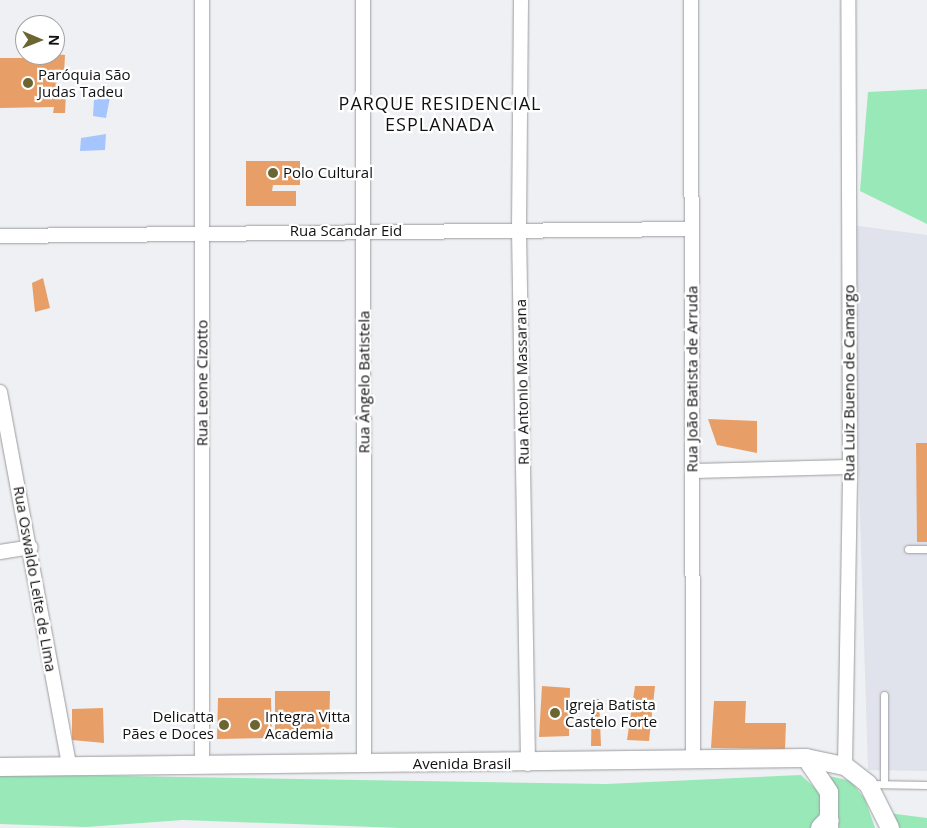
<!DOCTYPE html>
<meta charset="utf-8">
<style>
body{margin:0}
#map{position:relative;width:927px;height:828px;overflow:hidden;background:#eff0f3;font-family:"Open Sans",sans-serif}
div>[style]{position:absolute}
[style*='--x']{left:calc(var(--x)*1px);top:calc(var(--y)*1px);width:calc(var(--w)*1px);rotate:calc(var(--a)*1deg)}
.built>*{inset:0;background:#e0e2ec}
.green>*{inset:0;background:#98e8b8}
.water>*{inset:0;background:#a5c5ff}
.building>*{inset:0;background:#e79f67}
.roads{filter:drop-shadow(0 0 1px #9c9c9f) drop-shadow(0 0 1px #9c9c9f)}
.service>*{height:7px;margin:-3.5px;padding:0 3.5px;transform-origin:3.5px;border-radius:3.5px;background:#fff}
.minor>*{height:14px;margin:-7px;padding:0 7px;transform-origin:7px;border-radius:7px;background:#fff}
.tertiary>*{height:18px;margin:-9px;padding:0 9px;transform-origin:9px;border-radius:9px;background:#fff}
.secondary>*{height:20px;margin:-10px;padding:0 10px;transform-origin:10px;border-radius:10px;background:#fff}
.dots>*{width:14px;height:14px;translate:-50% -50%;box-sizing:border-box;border:2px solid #fff;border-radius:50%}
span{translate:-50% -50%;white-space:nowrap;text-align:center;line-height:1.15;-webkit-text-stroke:4.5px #fff;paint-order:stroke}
.poi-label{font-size:15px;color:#111112}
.left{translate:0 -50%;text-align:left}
.right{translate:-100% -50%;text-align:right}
.street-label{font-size:15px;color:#111112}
.quarter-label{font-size:18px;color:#111112;letter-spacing:1px}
.north{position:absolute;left:15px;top:15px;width:50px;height:50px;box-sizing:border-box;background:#fff;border:1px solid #a0a0a0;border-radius:50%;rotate:91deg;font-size:14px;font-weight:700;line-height:20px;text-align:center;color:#111112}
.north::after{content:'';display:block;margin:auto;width:18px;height:22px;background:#6b6532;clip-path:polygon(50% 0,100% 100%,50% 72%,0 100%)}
</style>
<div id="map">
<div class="built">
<div style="clip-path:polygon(851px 225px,927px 235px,927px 771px,868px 770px)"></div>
</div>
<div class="green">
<div style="clip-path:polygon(927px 89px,927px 224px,860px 191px,868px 92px)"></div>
<div style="clip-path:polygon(0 774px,606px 784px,801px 775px,820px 793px,820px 812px,814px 828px,401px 828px,183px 820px,86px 827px,0 824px)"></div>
<div style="clip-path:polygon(829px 776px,851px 781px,865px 799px,875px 828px,839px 828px)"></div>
<div style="clip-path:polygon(888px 813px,927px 818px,927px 828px,895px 828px)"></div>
</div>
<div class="water">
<div style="clip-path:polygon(110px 97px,106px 118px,93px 116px,94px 100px)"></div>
<div style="clip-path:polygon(106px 134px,105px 150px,80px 151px,81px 138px)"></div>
</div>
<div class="building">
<div style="clip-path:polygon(55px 54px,65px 55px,64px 74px,57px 71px,56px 93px,66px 93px,65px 113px,53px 113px,54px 107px,0 108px,0 58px,50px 58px)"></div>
<div style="clip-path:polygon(246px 161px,300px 161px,300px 185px,273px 185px,272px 191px,296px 191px,296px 206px,246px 206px)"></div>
<div style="clip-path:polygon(43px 278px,50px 308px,35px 312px,32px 283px)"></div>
<div style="clip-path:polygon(708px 419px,757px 421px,757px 453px,717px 445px)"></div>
<div style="clip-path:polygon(916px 443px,927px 443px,927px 542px,917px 542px)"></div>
<div style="clip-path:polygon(542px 686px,570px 688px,569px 736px,539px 737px)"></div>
<div style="clip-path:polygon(635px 686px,655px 686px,649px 741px,627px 740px)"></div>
<div style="clip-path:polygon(275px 691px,330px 691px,329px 736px,275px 736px)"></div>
<div style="clip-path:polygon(218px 698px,271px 698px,272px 738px,217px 739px)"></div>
<div style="clip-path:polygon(592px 699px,599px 699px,601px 746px,591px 746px)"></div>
<div style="clip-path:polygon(714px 701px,746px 701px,745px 723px,786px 723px,785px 749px,711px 748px)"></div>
<div style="clip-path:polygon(103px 708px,104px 743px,72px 740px,72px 709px)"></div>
</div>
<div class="roads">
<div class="service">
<div style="--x:908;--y:549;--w:19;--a:0"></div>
<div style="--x:869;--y:784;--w:58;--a:1"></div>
<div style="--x:884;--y:784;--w:89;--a:-90"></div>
</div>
<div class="minor">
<div style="--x:363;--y:0;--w:765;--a:89.93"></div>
<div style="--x:521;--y:0;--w:230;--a:90.5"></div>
<div style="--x:519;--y:230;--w:534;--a:89.03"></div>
<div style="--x:691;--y:0;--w:757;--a:89.85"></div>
<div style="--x:0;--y:236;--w:692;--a:-0.58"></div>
<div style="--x:0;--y:392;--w:380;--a:79.5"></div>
<div style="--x:693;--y:471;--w:157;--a:-1.5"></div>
<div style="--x:0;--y:552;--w:31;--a:-9"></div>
<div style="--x:202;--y:766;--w:766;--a:-90"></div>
<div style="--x:845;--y:766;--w:299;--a:-89"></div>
<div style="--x:850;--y:467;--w:467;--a:-90.2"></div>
</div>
<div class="tertiary">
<div style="--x:806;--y:758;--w:41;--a:55.9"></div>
<div style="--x:829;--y:792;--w:36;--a:90"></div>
<div style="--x:0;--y:767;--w:806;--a:-0.64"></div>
<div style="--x:806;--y:758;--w:40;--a:12"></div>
<div style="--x:845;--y:766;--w:29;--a:38"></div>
<div style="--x:868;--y:784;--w:49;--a:63.4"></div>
</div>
<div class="secondary">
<div style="--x:821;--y:828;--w:11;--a:-45"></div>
</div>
</div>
<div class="dots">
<div style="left:28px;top:83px;background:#6b6532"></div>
<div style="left:273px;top:173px;background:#6b6532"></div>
<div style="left:555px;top:713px;background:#6b6532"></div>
<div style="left:224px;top:725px;background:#6b6532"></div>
<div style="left:255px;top:725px;background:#6b6532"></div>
</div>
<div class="poi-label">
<span class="left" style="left:38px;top:83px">Paróquia São<br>Judas Tadeu</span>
<span class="left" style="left:283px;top:173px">Polo Cultural</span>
<span class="left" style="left:565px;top:713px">Igreja Batista<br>Castelo Forte</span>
<span class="right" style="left:214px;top:725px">Delicatta<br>Pães e Doces</span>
<span class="left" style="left:265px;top:725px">Integra Vitta<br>Academia</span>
</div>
<div class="street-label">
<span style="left:346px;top:231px">Rua Scandar Eid</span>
<span style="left:692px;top:379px;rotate:-90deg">Rua João Batista de Arruda</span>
<span style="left:364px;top:382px;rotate:-90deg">Rua Ângelo Batistela</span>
<span style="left:522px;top:382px;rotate:-91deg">Rua Antonio Massarana</span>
<span style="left:202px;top:383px;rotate:-90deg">Rua Leone Cizotto</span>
<span style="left:849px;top:383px;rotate:-90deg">Rua Luiz Bueno de Camargo</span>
<span style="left:35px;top:579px;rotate:80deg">Rua Oswaldo Leite de Lima</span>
<span style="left:462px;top:764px">Avenida Brasil</span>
</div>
<div class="quarter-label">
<span style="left:440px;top:114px">PARQUE RESIDENCIAL<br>ESPLANADA</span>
</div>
<div class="north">N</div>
</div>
